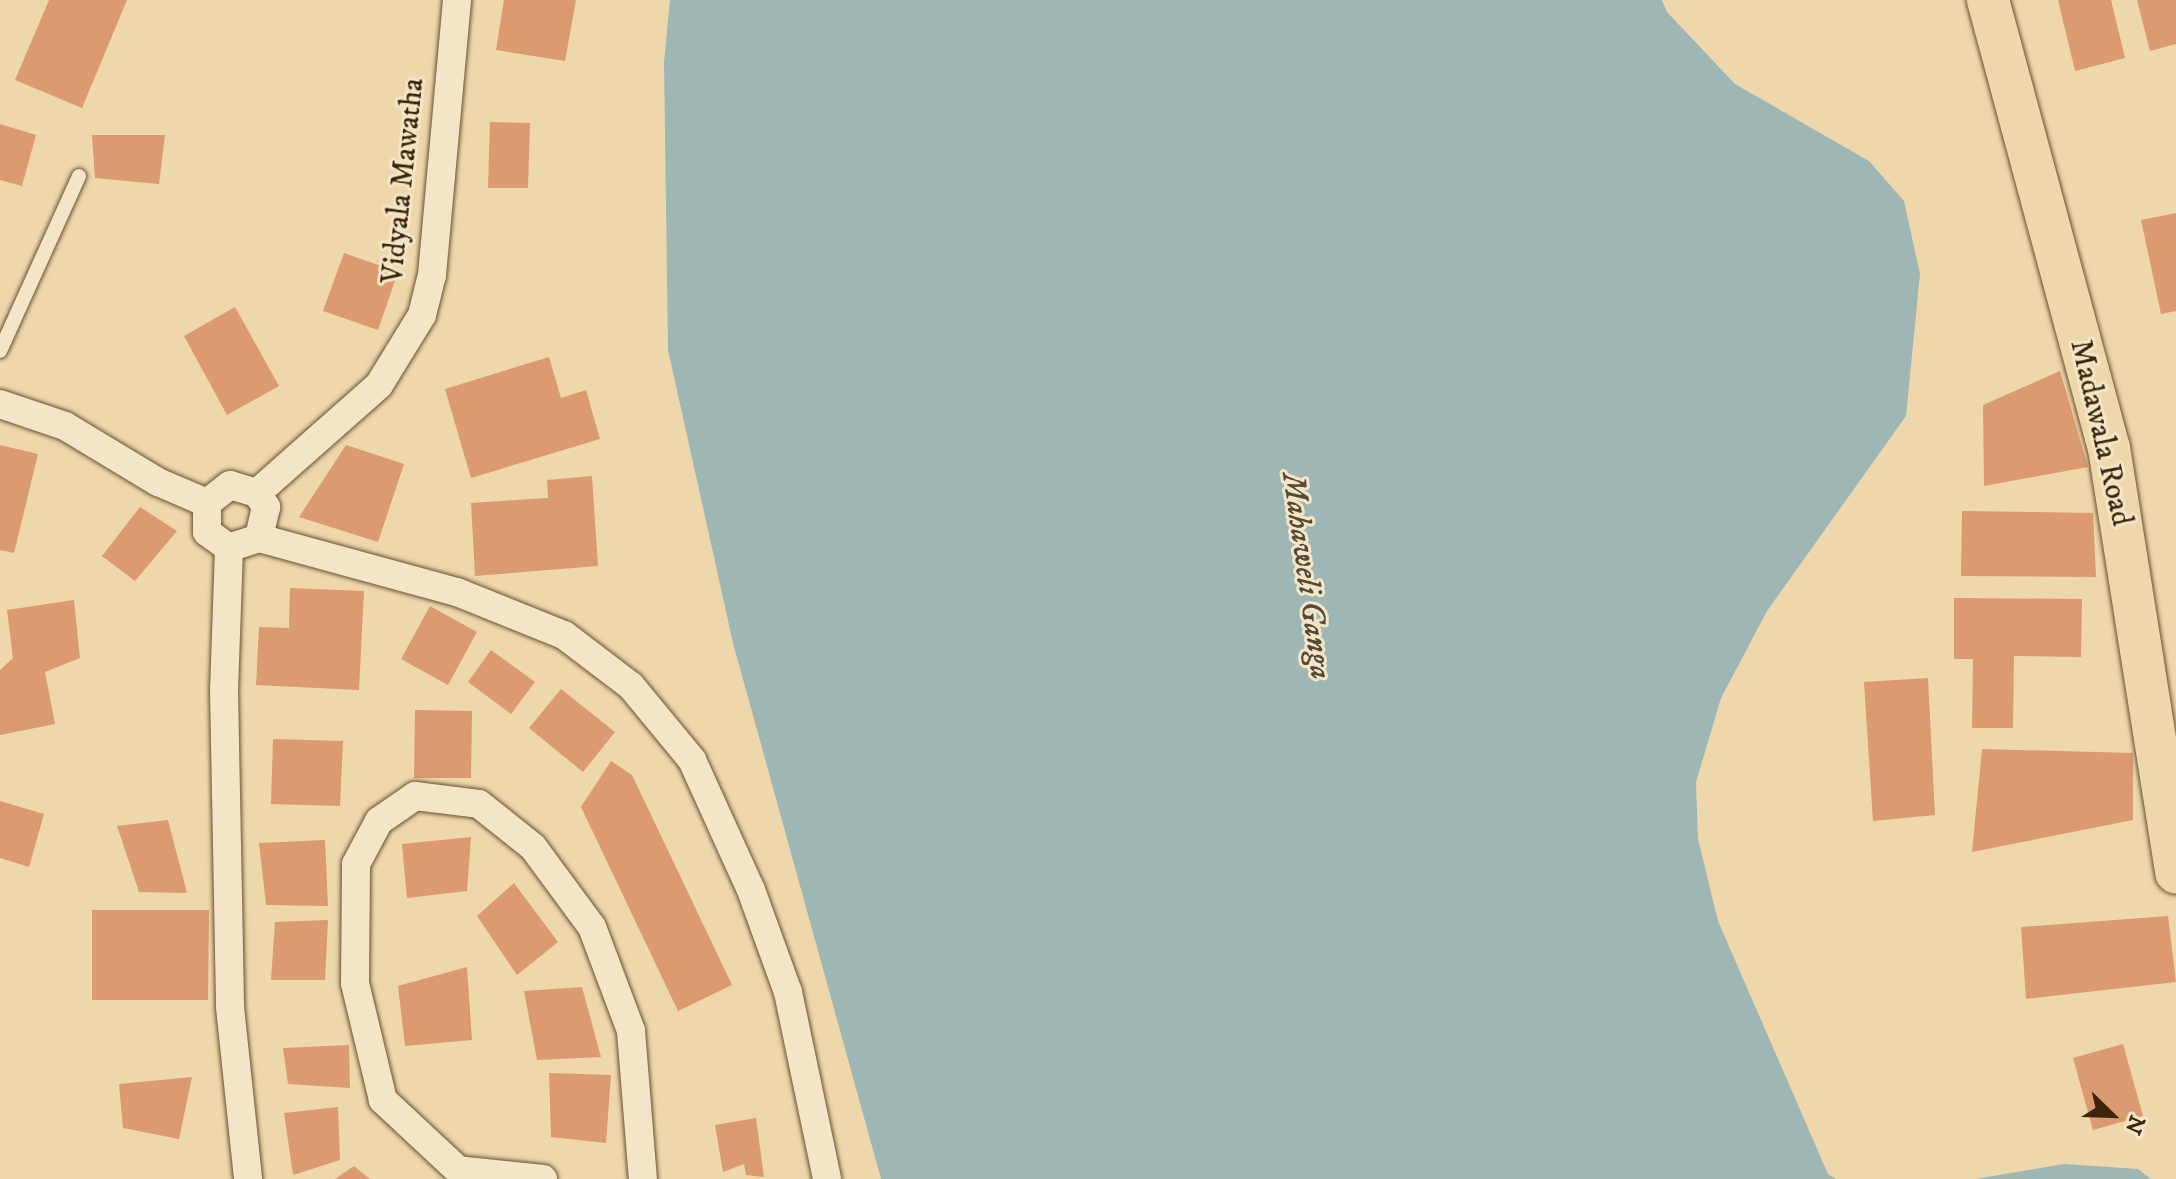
<!DOCTYPE html>
<style>
body{margin:0}
#map{position:relative;width:2176px;height:1179px;overflow:hidden;background:#eed7ab;font-family:"IM FELL DW Pica",serif}
div>[style]{position:absolute}
[style*='--x']{left:calc(var(--x)*1px);top:calc(var(--y)*1px);width:calc(var(--w)*1px);rotate:calc(var(--a)*1deg)}
.water>*{inset:0;background:#9eb7b5}
.building>*{inset:0;background:#db9a70}
.roads{filter:drop-shadow(0 0 2px #685232) drop-shadow(0 0 2px #685232)}
.service>*{height:14px;margin:-7px;padding:0 7px;transform-origin:7px;border-radius:7px;background:#f4e5c8}
.minor>*{height:28px;margin:-14px;padding:0 14px;transform-origin:14px;border-radius:14px;background:#f4e5c8}
.primary>*{height:42px;margin:-21px;padding:0 21px;transform-origin:21px;border-radius:21px;background:#eed7ab}
span{translate:-50% -50%;white-space:nowrap;text-align:center;line-height:1.15;-webkit-text-stroke:6px #f4e5c8;paint-order:stroke}
.street-label{font-size:30px;color:#3b250a}
.water-label{font-size:32px;color:#544a35;font-style:italic}
.north{position:absolute;left:2072px;top:1075px;width:80px;height:80px;-webkit-text-stroke:6px #f4e5c8;paint-order:stroke;rotate:113deg;font-size:22px;font-weight:700;line-height:32px;text-align:center;color:#3b250a}
.north::after{content:'';display:block;margin:auto;width:28px;height:36px;background:#3b250a;clip-path:polygon(50% 0,100% 100%,50% 72%,0 100%)}
</style>
<div id="map">
<div class="water">
<div style="clip-path:polygon(670px 0,1662px 0,1667px 12px,1735px 84px,1869px 161px,1904px 201px,1920px 274px,1906px 416px,1767px 611px,1721px 698px,1696px 782px,1698px 839px,1718px 921px,1828px 1174px,1836px 1179px,881px 1179px,733px 643px,668px 350px,664px 62px)"></div>
<div style="clip-path:polygon(2064px 1164px,2138px 1169px,2151px 1179px,1976px 1179px)"></div>
</div>
<div class="building">
<div style="clip-path:polygon(49px 0,127px 0,82px 108px,15px 80px)"></div>
<div style="clip-path:polygon(504px 0,576px 0,565px 61px,496px 50px)"></div>
<div style="clip-path:polygon(2058px 0,2111px 0,2125px 58px,2075px 71px)"></div>
<div style="clip-path:polygon(2137px 0,2176px 0,2176px 44px,2150px 51px)"></div>
<div style="clip-path:polygon(490px 122px,530px 123px,528px 188px,488px 188px)"></div>
<div style="clip-path:polygon(0 124px,36px 135px,22px 186px,0 180px)"></div>
<div style="clip-path:polygon(92px 135px,165px 135px,159px 184px,95px 178px)"></div>
<div style="clip-path:polygon(2176px 213px,2176px 311px,2161px 314px,2141px 220px)"></div>
<div style="clip-path:polygon(344px 253px,398px 272px,378px 330px,323px 311px)"></div>
<div style="clip-path:polygon(235px 307px,279px 386px,227px 415px,184px 336px)"></div>
<div style="clip-path:polygon(549px 357px,561px 398px,586px 390px,600px 439px,471px 478px,445px 389px)"></div>
<div style="clip-path:polygon(2060px 371px,2088px 467px,1984px 486px,1983px 405px)"></div>
<div style="clip-path:polygon(0 445px,38px 454px,14px 553px,0 550px)"></div>
<div style="clip-path:polygon(346px 445px,404px 464px,378px 542px,299px 517px)"></div>
<div style="clip-path:polygon(592px 476px,598px 566px,475px 576px,471px 503px,548px 498px,547px 480px)"></div>
<div style="clip-path:polygon(140px 507px,177px 531px,135px 581px,102px 556px)"></div>
<div style="clip-path:polygon(1962px 511px,2093px 513px,2096px 577px,1961px 576px)"></div>
<div style="clip-path:polygon(290px 588px,364px 591px,359px 690px,256px 685px,259px 627px,289px 628px)"></div>
<div style="clip-path:polygon(1954px 598px,2082px 599px,2081px 657px,2014px 656px,2013px 728px,1972px 728px,1973px 659px,1954px 659px)"></div>
<div style="clip-path:polygon(74px 600px,80px 658px,45px 672px,55px 724px,0 735px,0 670px,13px 658px,7px 610px)"></div>
<div style="clip-path:polygon(430px 606px,477px 632px,448px 685px,401px 659px)"></div>
<div style="clip-path:polygon(491px 650px,535px 682px,511px 714px,468px 682px)"></div>
<div style="clip-path:polygon(1928px 678px,1935px 815px,1873px 821px,1864px 682px)"></div>
<div style="clip-path:polygon(561px 689px,615px 732px,583px 772px,529px 728px)"></div>
<div style="clip-path:polygon(415px 710px,472px 711px,471px 778px,414px 778px)"></div>
<div style="clip-path:polygon(273px 739px,343px 741px,340px 806px,271px 804px)"></div>
<div style="clip-path:polygon(1982px 749px,2133px 753px,2133px 820px,1972px 852px)"></div>
<div style="clip-path:polygon(611px 761px,632px 775px,732px 985px,678px 1011px,581px 807px)"></div>
<div style="clip-path:polygon(0 801px,44px 814px,29px 867px,0 858px)"></div>
<div style="clip-path:polygon(168px 820px,187px 893px,139px 892px,117px 826px)"></div>
<div style="clip-path:polygon(471px 837px,467px 891px,407px 898px,402px 844px)"></div>
<div style="clip-path:polygon(325px 840px,328px 906px,266px 905px,259px 843px)"></div>
<div style="clip-path:polygon(514px 883px,558px 942px,517px 975px,477px 916px)"></div>
<div style="clip-path:polygon(92px 910px,209px 910px,208px 1000px,92px 1000px)"></div>
<div style="clip-path:polygon(2168px 916px,2176px 982px,2026px 999px,2021px 927px)"></div>
<div style="clip-path:polygon(328px 920px,325px 980px,271px 980px,275px 922px)"></div>
<div style="clip-path:polygon(467px 967px,472px 1040px,405px 1046px,398px 986px)"></div>
<div style="clip-path:polygon(582px 987px,601px 1057px,537px 1060px,524px 991px)"></div>
<div style="clip-path:polygon(2123px 1044px,2143px 1116px,2093px 1130px,2073px 1058px)"></div>
<div style="clip-path:polygon(349px 1045px,350px 1088px,288px 1084px,283px 1048px)"></div>
<div style="clip-path:polygon(549px 1073px,611px 1075px,606px 1143px,551px 1137px)"></div>
<div style="clip-path:polygon(192px 1077px,179px 1139px,123px 1128px,119px 1084px)"></div>
<div style="clip-path:polygon(338px 1107px,340px 1160px,293px 1175px,284px 1113px)"></div>
<div style="clip-path:polygon(756px 1118px,764px 1177px,746px 1175px,744px 1164px,723px 1172px,715px 1125px)"></div>
<div style="clip-path:polygon(354px 1166px,370px 1179px,335px 1179px)"></div>
</div>
<div class="roads">
<div class="service">
<div style="--x:0;--y:351;--w:192;--a:-65.7"></div>
</div>
<div class="minor">
<div style="--x:0;--y:404;--w:69;--a:18.7"></div>
<div style="--x:65;--y:426;--w:109;--a:31.1"></div>
<div style="--x:158;--y:482;--w:53;--a:23.2"></div>
<div style="--x:230;--y:485;--w:28;--a:17"></div>
<div style="--x:257;--y:493;--w:17;--a:57"></div>
<div style="--x:266;--y:507;--w:32;--a:103"></div>
<div style="--x:259;--y:538;--w:32;--a:162"></div>
<div style="--x:229;--y:548;--w:27;--a:-144"></div>
<div style="--x:207;--y:532;--w:29;--a:-90"></div>
<div style="--x:207;--y:503;--w:29;--a:-38"></div>
<div style="--x:257;--y:493;--w:163;--a:-41.5"></div>
<div style="--x:379;--y:385;--w:82;--a:-58.4"></div>
<div style="--x:422;--y:315;--w:41;--a:-76"></div>
<div style="--x:432;--y:275;--w:276;--a:-84.8"></div>
<div style="--x:259;--y:538;--w:205;--a:15.3"></div>
<div style="--x:457;--y:592;--w:115;--a:21.9"></div>
<div style="--x:564;--y:635;--w:84;--a:37.3"></div>
<div style="--x:631;--y:686;--w:96;--a:50.5"></div>
<div style="--x:692;--y:760;--w:143;--a:65.6"></div>
<div style="--x:751;--y:890;--w:109;--a:70.1"></div>
<div style="--x:788;--y:992;--w:191;--a:78.2"></div>
<div style="--x:229;--y:548;--w:141;--a:92"></div>
<div style="--x:224;--y:689;--w:318;--a:88.9"></div>
<div style="--x:230;--y:1007;--w:173;--a:84"></div>
<div style="--x:543;--y:1179;--w:85;--a:-174"></div>
<div style="--x:458;--y:1170;--w:103;--a:-137"></div>
<div style="--x:383;--y:1100;--w:120;--a:-103.5"></div>
<div style="--x:355;--y:983;--w:119;--a:-89.5"></div>
<div style="--x:356;--y:864;--w:49;--a:-61.9"></div>
<div style="--x:379;--y:821;--w:44;--a:-34.8"></div>
<div style="--x:415;--y:796;--w:64;--a:7.1"></div>
<div style="--x:479;--y:804;--w:69;--a:38.5"></div>
<div style="--x:533;--y:847;--w:99;--a:53.6"></div>
<div style="--x:592;--y:927;--w:111;--a:69.4"></div>
<div style="--x:631;--y:1031;--w:148;--a:85.4"></div>
</div>
<div class="primary">
<div style="--x:1988;--y:0;--w:464;--a:74.9"></div>
<div style="--x:2109;--y:448;--w:430;--a:81"></div>
</div>
</div>
<div class="street-label">
<span style="left:404px;top:181px;rotate:-84deg">Vidyala Mawatha</span>
<span style="left:2100px;top:433px;rotate:77deg">Madawala Road</span>
</div>
<div class="water-label">
<span style="left:1306px;top:576px;rotate:82deg">Mahaweli Ganga</span>
</div>
<div class="north">N</div>
</div>
